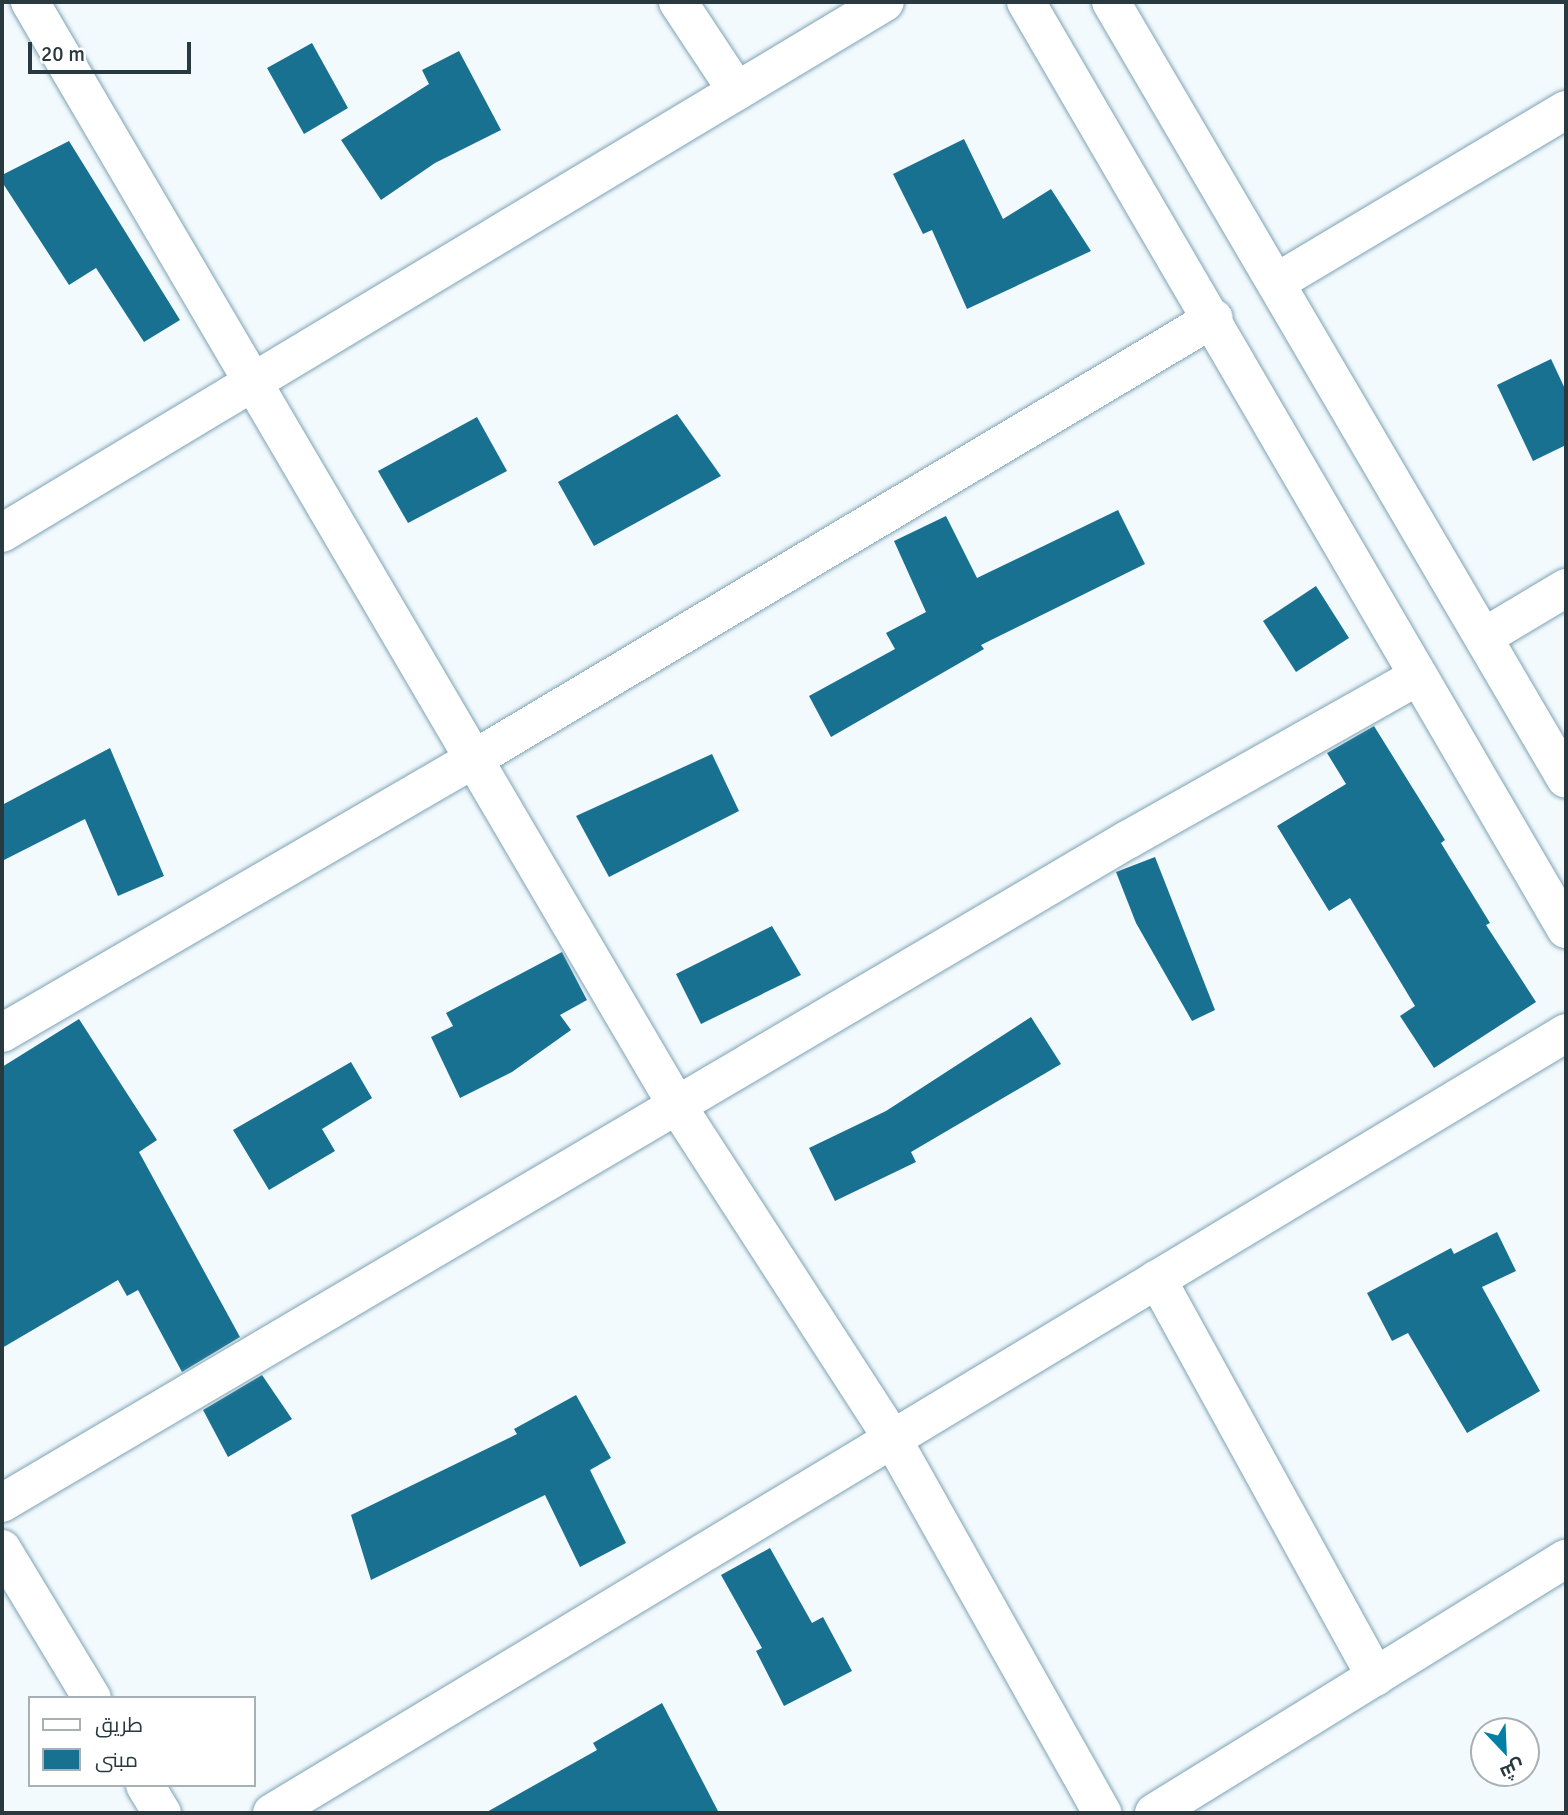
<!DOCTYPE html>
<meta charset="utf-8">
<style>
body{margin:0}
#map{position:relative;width:1568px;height:1815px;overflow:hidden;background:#f3fafe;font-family:Signika,Cairo,sans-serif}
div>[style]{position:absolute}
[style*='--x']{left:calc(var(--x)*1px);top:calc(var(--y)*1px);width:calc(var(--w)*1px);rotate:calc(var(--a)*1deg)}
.building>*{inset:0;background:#197192}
.roads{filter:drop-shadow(0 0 2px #7ea3b4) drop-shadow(0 0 2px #7ea3b4)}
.minor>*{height:38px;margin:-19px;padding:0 19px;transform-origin:19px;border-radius:19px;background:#fff}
span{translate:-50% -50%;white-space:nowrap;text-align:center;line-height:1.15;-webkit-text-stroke:7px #fff;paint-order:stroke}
.frame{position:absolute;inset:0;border:4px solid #293940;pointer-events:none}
.legend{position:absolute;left:28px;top:1696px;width:228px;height:91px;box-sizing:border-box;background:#fff;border:2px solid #a9b0b3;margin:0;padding:9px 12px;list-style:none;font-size:21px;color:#293940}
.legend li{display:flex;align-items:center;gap:14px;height:35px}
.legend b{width:35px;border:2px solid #a9b0b3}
.north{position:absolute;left:1470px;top:1717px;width:70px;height:70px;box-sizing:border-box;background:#fff;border:2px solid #a9b0b3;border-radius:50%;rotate:157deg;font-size:19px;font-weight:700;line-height:28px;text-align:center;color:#293940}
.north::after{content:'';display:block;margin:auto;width:24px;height:32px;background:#057fa5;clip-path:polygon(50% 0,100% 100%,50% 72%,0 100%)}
.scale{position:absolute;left:28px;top:42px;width:163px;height:32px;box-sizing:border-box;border:4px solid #293940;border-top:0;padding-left:9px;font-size:21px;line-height:24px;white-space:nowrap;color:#293940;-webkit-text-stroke:5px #fff;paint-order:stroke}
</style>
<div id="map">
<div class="building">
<div style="clip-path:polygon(312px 43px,348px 108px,304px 134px,267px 68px)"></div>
<div style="clip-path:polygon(459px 51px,501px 130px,435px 163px,381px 200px,341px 140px,429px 84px,422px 70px)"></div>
<div style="clip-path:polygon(964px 139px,1003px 219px,1051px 189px,1091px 251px,967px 309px,932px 230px,923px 234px,893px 174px)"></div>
<div style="clip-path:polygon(69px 141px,180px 320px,144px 342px,96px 268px,69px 285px,2px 182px,2px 175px)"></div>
<div style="clip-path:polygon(1551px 359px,1566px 391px,1566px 445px,1533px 461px,1497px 385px)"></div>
<div style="clip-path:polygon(677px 414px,721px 476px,594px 546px,558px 482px)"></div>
<div style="clip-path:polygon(477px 417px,507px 471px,408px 523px,378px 471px)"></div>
<div style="clip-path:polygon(1118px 510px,1145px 564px,981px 645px,984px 649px,831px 737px,809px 696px,895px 649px,886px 633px,926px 612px,894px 541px,946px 516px,977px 578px)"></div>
<div style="clip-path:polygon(1316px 586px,1349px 638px,1296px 672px,1263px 621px)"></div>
<div style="clip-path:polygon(1374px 726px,1445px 840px,1441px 843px,1490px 923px,1486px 925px,1536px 1002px,1434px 1068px,1400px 1016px,1415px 1006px,1350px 898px,1329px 911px,1277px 826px,1346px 784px,1327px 753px)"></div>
<div style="clip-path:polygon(110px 748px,164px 876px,118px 896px,85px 819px,2px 861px,2px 805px)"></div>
<div style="clip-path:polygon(712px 754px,739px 811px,609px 877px,576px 816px)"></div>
<div style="clip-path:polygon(1155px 857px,1215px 1010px,1192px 1021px,1136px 923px,1116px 872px)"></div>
<div style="clip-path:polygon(772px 926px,801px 975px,701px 1024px,676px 974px)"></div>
<div style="clip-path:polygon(562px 952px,587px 1000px,560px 1015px,571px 1030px,512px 1072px,460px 1098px,431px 1037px,453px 1026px,446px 1013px)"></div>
<div style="clip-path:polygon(1031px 1017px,1061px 1064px,911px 1152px,916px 1162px,835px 1201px,809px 1148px,886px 1111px)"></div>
<div style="clip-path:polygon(79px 1019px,157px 1140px,139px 1152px,240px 1337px,182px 1372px,138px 1290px,127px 1296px,118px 1280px,2px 1348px,2px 1067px)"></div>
<div style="clip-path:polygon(351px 1062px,372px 1098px,322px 1129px,335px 1151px,269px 1190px,233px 1130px)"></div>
<div style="clip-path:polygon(1497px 1232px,1516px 1271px,1482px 1287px,1540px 1391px,1467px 1433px,1408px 1333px,1392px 1341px,1367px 1293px,1451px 1248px,1454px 1254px)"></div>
<div style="clip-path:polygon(262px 1375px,292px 1419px,228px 1457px,203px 1410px)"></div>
<div style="clip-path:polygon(576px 1395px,611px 1458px,590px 1470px,626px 1543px,580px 1567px,545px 1495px,371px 1580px,351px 1515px,517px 1434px,514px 1429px)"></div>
<div style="clip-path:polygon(770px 1548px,812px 1623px,823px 1617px,852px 1671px,784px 1706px,756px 1651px,762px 1648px,721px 1575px)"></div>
<div style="clip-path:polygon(662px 1703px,719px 1813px,485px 1813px,597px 1750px,593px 1743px)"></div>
</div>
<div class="roads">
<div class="minor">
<div style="--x:30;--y:2;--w:1277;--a:59.62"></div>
<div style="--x:676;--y:1104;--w:400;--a:57.1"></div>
<div style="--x:893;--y:1440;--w:428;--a:60.7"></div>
<div style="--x:678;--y:2;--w:107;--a:56.5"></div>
<div style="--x:1026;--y:2;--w:1073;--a:59.78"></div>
<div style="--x:1111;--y:2;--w:900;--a:59.65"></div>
<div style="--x:1277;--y:282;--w:336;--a:-30.8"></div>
<div style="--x:2;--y:533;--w:1030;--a:-31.02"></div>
<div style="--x:1484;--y:637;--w:96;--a:-30.9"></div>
<div style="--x:2;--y:1033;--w:546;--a:-30.14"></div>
<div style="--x:474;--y:759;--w:861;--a:-30.79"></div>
<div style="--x:1157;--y:1279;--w:454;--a:61.2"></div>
<div style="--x:2;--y:1503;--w:1308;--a:-30.51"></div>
<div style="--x:1129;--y:839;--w:332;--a:-29.4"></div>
<div style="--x:2;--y:1549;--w:174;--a:58.9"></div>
<div style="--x:145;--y:1785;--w:33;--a:59"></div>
<div style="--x:272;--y:1813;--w:1511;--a:-31.08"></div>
<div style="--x:1154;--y:1813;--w:484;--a:-31.7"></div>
</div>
</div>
<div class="frame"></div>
<ul class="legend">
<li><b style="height:9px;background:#fff"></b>طريق</li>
<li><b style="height:19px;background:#197192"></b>مبنى</li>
</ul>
<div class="north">ش</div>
<div class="scale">20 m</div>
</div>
